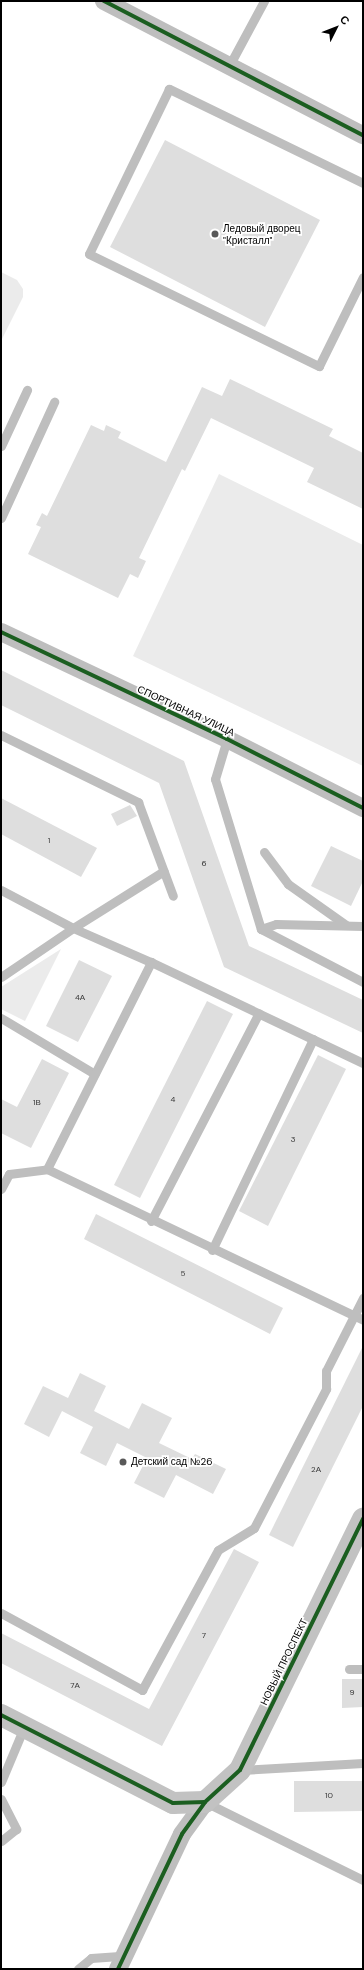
<!DOCTYPE html>
<meta charset="utf-8">
<style>
body{margin:0}
#map{position:relative;width:364px;height:1970px;overflow:hidden;background:#fff;font-family:"DM Sans",sans-serif}
div>[style]{position:absolute}
[style*='--x']{left:calc(var(--x)*1px);top:calc(var(--y)*1px);width:calc(var(--w)*1px);rotate:calc(var(--a)*1deg)}
.green>*{inset:0;background:#ebebeb}
.building>*{inset:0;background:#dedede}
.lane>*{height:9px;margin:-4.5px;padding:0 4.5px;transform-origin:4.5px;border-radius:4.5px;background:#bebebe}
.street>*{height:18px;margin:-9px;padding:0 9px;transform-origin:9px;border-radius:9px;background:#bebebe}
.secondary>*{height:22px;margin:-11px;padding:0 11px;transform-origin:11px;border-radius:11px;background:#c2c2c2}
.cycleway>*{height:4px;margin:-2px;padding:0 2px;transform-origin:2px;border-radius:2px;background:#1b5e20}
.dots>*{width:11px;height:11px;translate:-50% -50%;box-sizing:border-box;border:2px solid #fff;border-radius:50%}
span{translate:-50% -50%;white-space:nowrap;text-align:center;line-height:1.15;-webkit-text-stroke:3.5px #fff;paint-order:stroke}
.number-label{font-size:8px;color:#383838}
.number-label span{-webkit-text-stroke-width:0}
.poi-label{font-size:10px;color:#000}
.left{translate:0 -50%;text-align:left}
.street-label{font-size:10px;color:#000}
.frame{position:absolute;inset:0;border:2px solid #000;pointer-events:none}
.north{position:absolute;left:316px;top:8px;width:40px;height:40px;-webkit-text-stroke:3px #fff;paint-order:stroke;rotate:48deg;font-size:11px;font-weight:700;line-height:16px;text-align:center;color:#000}
.north::after{content:'';display:block;margin:auto;width:14px;height:18px;background:#000;clip-path:polygon(50% 0,100% 100%,50% 72%,0 100%)}
</style>
<div id="map">
<div class="green">
<div style="clip-path:polygon(1px 272px,17px 280px,23px 289px,23px 297px,1px 341px)"></div>
<div style="clip-path:polygon(219px 474px,363px 545px,363px 766px,133px 656px)"></div>
<div style="clip-path:polygon(61px 949px,25px 1021px,1px 1009px,1px 987px)"></div>
</div>
<div class="building">
<div style="clip-path:polygon(165px 140px,320px 220px,265px 327px,110px 247px)"></div>
<div style="clip-path:polygon(230px 379px,333px 429px,329px 436px,363px 453px,363px 509px,307px 482px,314px 468px,211px 418px,185px 471px,182px 469px,139px 558px,146px 561px,138px 578px,130px 574px,118px 598px,28px 554px,41px 527px,36px 525px,42px 513px,47px 516px,91px 425px,104px 431px,106px 425px,121px 432px,118px 438px,166px 462px,202px 387px,222px 396px)"></div>
<div style="clip-path:polygon(1px 670px,184px 761px,249px 946px,363px 1000px,363px 1033px,224px 967px,159px 783px,1px 705px)"></div>
<div style="clip-path:polygon(1px 798px,97px 848px,81px 877px,1px 834px)"></div>
<div style="clip-path:polygon(130px 805px,137px 816px,117px 826px,111px 814px)"></div>
<div style="clip-path:polygon(331px 846px,363px 861px,363px 881px,351px 906px,311px 886px)"></div>
<div style="clip-path:polygon(79px 960px,112px 976px,78px 1042px,46px 1026px)"></div>
<div style="clip-path:polygon(207px 1001px,233px 1014px,140px 1198px,114px 1185px)"></div>
<div style="clip-path:polygon(318px 1055px,346px 1069px,268px 1226px,239px 1211px)"></div>
<div style="clip-path:polygon(42px 1059px,69px 1073px,31px 1148px,1px 1133px,1px 1099px,17px 1107px)"></div>
<div style="clip-path:polygon(96px 1214px,283px 1308px,270px 1334px,84px 1239px)"></div>
<div style="clip-path:polygon(363px 1346px,363px 1406px,293px 1547px,269px 1535px)"></div>
<div style="clip-path:polygon(80px 1373px,106px 1386px,94px 1411px,129px 1429px,142px 1403px,172px 1418px,159px 1443px,192px 1459px,195px 1454px,226px 1469px,213px 1494px,176px 1475px,164px 1498px,134px 1483px,147px 1458px,117px 1443px,106px 1466px,80px 1453px,93px 1427px,62px 1411px,49px 1437px,24px 1424px,43px 1386px,68px 1398px)"></div>
<div style="clip-path:polygon(234px 1549px,259px 1562px,162px 1746px,1px 1663px,1px 1633px,149px 1709px)"></div>
<div style="clip-path:polygon(342px 1679px,363px 1679px,363px 1707px,342px 1708px)"></div>
<div style="clip-path:polygon(294px 1781px,363px 1781px,363px 1811px,294px 1812px)"></div>
</div>
<div class="lane">
<div style="--x:229;--y:66;--w:74;--a:-61.7"></div>
<div style="--x:363;--y:183;--w:216;--a:-154.1"></div>
<div style="--x:169;--y:89;--w:183;--a:115.9"></div>
<div style="--x:89;--y:254;--w:256;--a:26"></div>
<div style="--x:319;--y:366;--w:99;--a:-63.7"></div>
<div style="--x:1;--y:446;--w:62;--a:-65.1"></div>
<div style="--x:1;--y:518;--w:128;--a:-65.4"></div>
<div style="--x:1;--y:735;--w:153;--a:26.1"></div>
<div style="--x:138;--y:802;--w:100;--a:69.6"></div>
<div style="--x:227;--y:739;--w:42;--a:106.7"></div>
<div style="--x:215;--y:779;--w:157;--a:73"></div>
<div style="--x:264;--y:852;--w:40;--a:53"></div>
<div style="--x:288;--y:884;--w:71;--a:35.3"></div>
<div style="--x:1;--y:890;--w:81;--a:27.8"></div>
<div style="--x:73;--y:928;--w:107;--a:-32.1"></div>
<div style="--x:363;--y:926;--w:87;--a:-178.7"></div>
<div style="--x:276;--y:924;--w:16;--a:162"></div>
<div style="--x:261;--y:929;--w:115;--a:27.5"></div>
<div style="--x:1;--y:977;--w:87;--a:-34.2"></div>
<div style="--x:73;--y:928;--w:85;--a:23.6"></div>
<div style="--x:1;--y:1018;--w:109;--a:30.8"></div>
<div style="--x:47;--y:1169;--w:350;--a:25.5"></div>
<div style="--x:1;--y:1189;--w:17;--a:-62"></div>
<div style="--x:9;--y:1174;--w:38;--a:-7"></div>
<div style="--x:47;--y:1169;--w:232;--a:-63.3"></div>
<div style="--x:151;--y:962;--w:235;--a:25.5"></div>
<div style="--x:151;--y:1221;--w:234;--a:-62.6"></div>
<div style="--x:212;--y:1250;--w:234;--a:-64.4"></div>
<div style="--x:1;--y:1613;--w:161;--a:28.6"></div>
<div style="--x:142;--y:1690;--w:159;--a:-61.5"></div>
<div style="--x:218;--y:1550;--w:42;--a:-31.4"></div>
<div style="--x:254;--y:1528;--w:157;--a:-62.6"></div>
<div style="--x:326;--y:1389;--w:18;--a:-90"></div>
<div style="--x:326;--y:1371;--w:82;--a:-63.1"></div>
<div style="--x:349;--y:1669;--w:14;--a:0"></div>
<div style="--x:242;--y:1770;--w:121;--a:-3.3"></div>
<div style="--x:1;--y:1782;--w:60;--a:-67.3"></div>
<div style="--x:1;--y:1799;--w:34;--a:63"></div>
<div style="--x:16;--y:1829;--w:19;--a:141"></div>
<div style="--x:205;--y:1802;--w:176;--a:26.3"></div>
<div style="--x:78;--y:1969;--w:17;--a:-40"></div>
<div style="--x:91;--y:1958;--w:32;--a:-4"></div>
</div>
<div class="street">
<div style="--x:104;--y:1;--w:292;--a:27.4"></div>
<div style="--x:1;--y:632;--w:250;--a:25.3"></div>
<div style="--x:227;--y:739;--w:153;--a:26.9"></div>
<div style="--x:118;--y:1969;--w:149;--a:-64.6"></div>
<div style="--x:182;--y:1834;--w:39;--a:-54"></div>
</div>
<div class="secondary">
<div style="--x:1;--y:1715;--w:193;--a:27.1"></div>
<div style="--x:173;--y:1803;--w:32;--a:-2"></div>
<div style="--x:205;--y:1802;--w:47;--a:-42.4"></div>
<div style="--x:240;--y:1770;--w:280;--a:-63.9"></div>
</div>
<div class="cycleway">
<div style="--x:104;--y:1;--w:292;--a:27.4"></div>
<div style="--x:1;--y:632;--w:250;--a:25.3"></div>
<div style="--x:227;--y:739;--w:153;--a:26.9"></div>
<div style="--x:1;--y:1715;--w:193;--a:27.1"></div>
<div style="--x:173;--y:1803;--w:32;--a:-2"></div>
<div style="--x:118;--y:1969;--w:149;--a:-64.6"></div>
<div style="--x:182;--y:1834;--w:39;--a:-54"></div>
<div style="--x:205;--y:1802;--w:47;--a:-42.4"></div>
<div style="--x:240;--y:1770;--w:280;--a:-63.9"></div>
</div>
<div class="dots">
<div style="left:215px;top:234px;background:#595959"></div>
<div style="left:123px;top:1462px;background:#595959"></div>
</div>
<div class="number-label">
<span style="left:49px;top:841px">1</span>
<span style="left:204px;top:864px">6</span>
<span style="left:80px;top:998px">4А</span>
<span style="left:173px;top:1100px">4</span>
<span style="left:37px;top:1103px">1В</span>
<span style="left:293px;top:1140px">3</span>
<span style="left:183px;top:1274px">5</span>
<span style="left:316px;top:1470px">2А</span>
<span style="left:204px;top:1636px">7</span>
<span style="left:75px;top:1686px">7А</span>
<span style="left:352px;top:1693px">9</span>
<span style="left:329px;top:1796px">10</span>
</div>
<div class="poi-label">
<span class="left" style="left:223px;top:234px">Ледовый дворец<br>"Кристалл"</span>
<span class="left" style="left:131px;top:1462px">Детский сад №26</span>
</div>
<div class="street-label">
<span style="left:186px;top:711px;rotate:25deg">СПОРТИВНАЯ УЛИЦА</span>
<span style="left:284px;top:1662px;rotate:-64deg">НОВЫЙ ПРОСПЕКТ</span>
</div>
<div class="frame"></div>
<div class="north">С</div>
</div>
